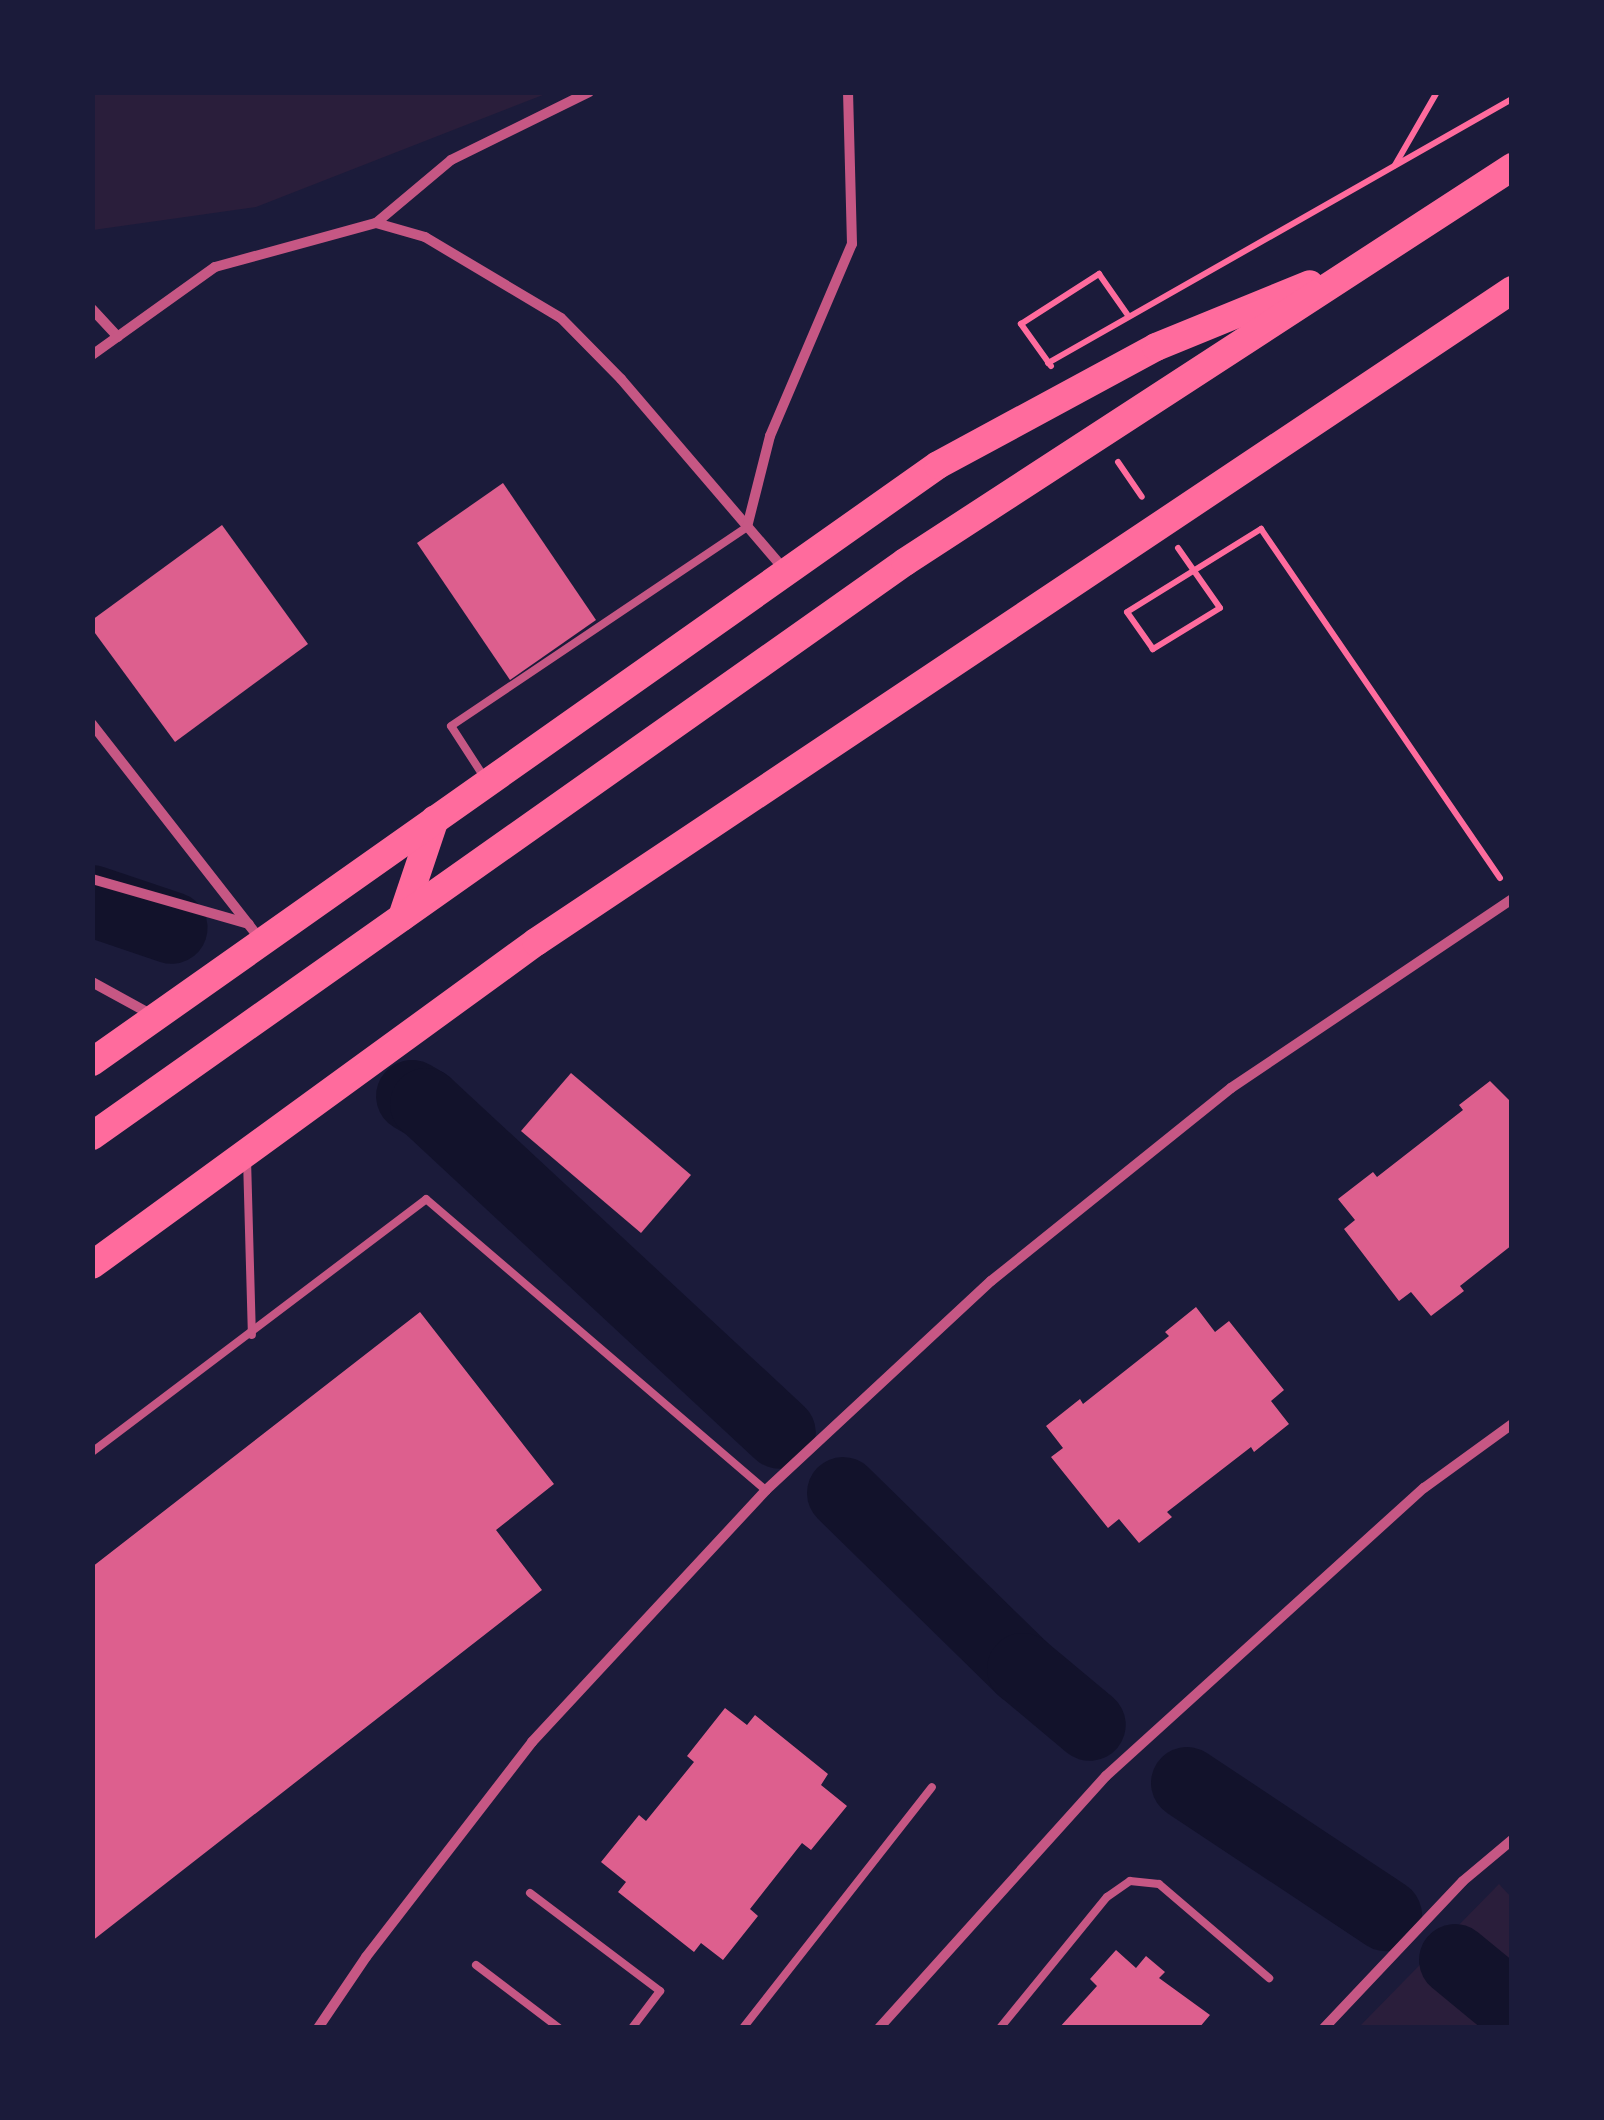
<!DOCTYPE html>
<style>
body{margin:0}
#map{position:relative;width:1604px;height:2120px;overflow:hidden;background:#1b1b3a;font-family:"Zilla Slab",serif}
div>[style]{position:absolute}
[style*='--x']{left:calc(var(--x)*1px);top:calc(var(--y)*1px);width:calc(var(--w)*1px);rotate:calc(var(--a)*1deg)}
.green>*{inset:0;background:#2a1e3b}
.river>*{height:72px;margin:-36px;padding:0 36px;transform-origin:36px;border-radius:36px;background:#12122b}
.building>*{inset:0;background:#dd5f8e}
.path>*{height:6px;margin:-3px;padding:0 3px;transform-origin:3px;border-radius:3px;background:#ff6b9d}
.service>*{height:8px;margin:-4px;padding:0 4px;transform-origin:4px;border-radius:4px;background:#c65784}
.minor>*{height:10px;margin:-5px;padding:0 5px;transform-origin:5px;border-radius:5px;background:#c65784}
.trunk>*{height:28px;margin:-14px;padding:0 14px;transform-origin:14px;border-radius:14px;background:#ff6b9d}
span{translate:-50% -50%;white-space:nowrap;text-align:center;line-height:1.15;-webkit-text-stroke:10px #1b1b3a;paint-order:stroke}
.frame{position:absolute;inset:0;border:95px solid #1b1b3a;pointer-events:none}
</style>
<div id="map">
<div class="green">
<div style="clip-path:polygon(92px 93px,93px 92px,548px 93px,256px 207px,93px 230px)"></div>
<div style="clip-path:polygon(1499px 1884px,1511px 1897px,1511px 2027px,1359px 2027px)"></div>
</div>
<div class="river">
<div style="--x:92;--y:901;--w:84;--a:18.6"></div>
<div style="--x:412;--y:1096;--w:16;--a:30"></div>
<div style="--x:426;--y:1104;--w:483;--a:42.9"></div>
<div style="--x:843;--y:1493;--w:252;--a:44.4"></div>
<div style="--x:1023;--y:1669;--w:87;--a:39.9"></div>
<div style="--x:1187;--y:1783;--w:239;--a:33.6"></div>
<div style="--x:1455;--y:1960;--w:74;--a:39.5"></div>
</div>
<div class="building">
<div style="clip-path:polygon(503px 483px,596px 620px,510px 680px,417px 543px)"></div>
<div style="clip-path:polygon(222px 525px,308px 644px,175px 742px,92px 629px,92px 620px)"></div>
<div style="clip-path:polygon(571px 1073px,691px 1175px,641px 1233px,521px 1131px)"></div>
<div style="clip-path:polygon(1490px 1081px,1512px 1103px,1512px 1245px,1460px 1286px,1464px 1291px,1431px 1316px,1411px 1292px,1399px 1301px,1344px 1229px,1355px 1220px,1338px 1199px,1373px 1172px,1377px 1177px,1463px 1110px,1459px 1105px)"></div>
<div style="clip-path:polygon(1196px 1307px,1215px 1332px,1229px 1321px,1284px 1390px,1271px 1401px,1289px 1424px,1254px 1452px,1251px 1447px,1167px 1512px,1172px 1517px,1139px 1543px,1119px 1519px,1108px 1528px,1051px 1457px,1063px 1448px,1046px 1426px,1080px 1399px,1083px 1404px,1169px 1336px,1165px 1332px)"></div>
<div style="clip-path:polygon(420px 1312px,554px 1484px,496px 1530px,542px 1590px,92px 1941px,92px 1567px)"></div>
<div style="clip-path:polygon(725px 1708px,747px 1725px,755px 1715px,828px 1774px,821px 1785px,847px 1806px,811px 1850px,802px 1843px,750px 1909px,758px 1916px,723px 1960px,701px 1943px,694px 1952px,618px 1892px,626px 1882px,601px 1862px,639px 1815px,646px 1821px,694px 1762px,687px 1756px)"></div>
<div style="clip-path:polygon(1116px 1950px,1136px 1968px,1146px 1956px,1165px 1972px,1159px 1978px,1210px 2015px,1199px 2028px,1059px 2028px,1097px 1986px,1090px 1979px)"></div>
</div>
<div class="path">
<div style="--x:1395;--y:165;--w:84;--a:-60.1"></div>
<div style="--x:1048;--y:363;--w:534;--a:-29.64"></div>
<div style="--x:1051;--y:366;--w:52;--a:-125.5"></div>
<div style="--x:1021;--y:324;--w:93;--a:-32.7"></div>
<div style="--x:1099;--y:274;--w:49;--a:55"></div>
<div style="--x:1118;--y:462;--w:42;--a:55.6"></div>
<div style="--x:1178;--y:548;--w:73;--a:55"></div>
<div style="--x:1220;--y:608;--w:79;--a:148.5"></div>
<div style="--x:1153;--y:649;--w:45;--a:-125.1"></div>
<div style="--x:1127;--y:612;--w:158;--a:-31.8"></div>
<div style="--x:1261;--y:529;--w:423;--a:55.6"></div>
</div>
<div class="service">
<div style="--x:486;--y:780;--w:64;--a:-122.9"></div>
<div style="--x:451;--y:726;--w:357;--a:-33.9"></div>
<div style="--x:247;--y:1159;--w:176;--a:88.4"></div>
<div style="--x:92;--y:1452;--w:419;--a:-37.1"></div>
<div style="--x:426;--y:1199;--w:448;--a:40.6"></div>
<div style="--x:530;--y:1893;--w:163;--a:37"></div>
<div style="--x:660;--y:1991;--w:46;--a:127.1"></div>
<div style="--x:476;--y:1965;--w:104;--a:37.2"></div>
<div style="--x:743;--y:2028;--w:306;--a:-51.9"></div>
<div style="--x:1000;--y:2028;--w:169;--a:-50.8"></div>
<div style="--x:1107;--y:1897;--w:28;--a:-35"></div>
<div style="--x:1130;--y:1881;--w:29;--a:6"></div>
<div style="--x:1159;--y:1884;--w:145;--a:40.5"></div>
</div>
<div class="minor">
<div style="--x:376;--y:223;--w:98;--a:-40"></div>
<div style="--x:451;--y:160;--w:154;--a:-26.2"></div>
<div style="--x:92;--y:309;--w:38;--a:47"></div>
<div style="--x:92;--y:355;--w:151;--a:-35.6"></div>
<div style="--x:215;--y:267;--w:167;--a:-15.3"></div>
<div style="--x:376;--y:223;--w:51;--a:15.9"></div>
<div style="--x:425;--y:237;--w:158;--a:30.8"></div>
<div style="--x:561;--y:318;--w:86;--a:45.5"></div>
<div style="--x:621;--y:379;--w:250;--a:49.4"></div>
<div style="--x:747;--y:527;--w:94;--a:-75.8"></div>
<div style="--x:770;--y:436;--w:209;--a:-66.9"></div>
<div style="--x:852;--y:244;--w:152;--a:-91.5"></div>
<div style="--x:92;--y:724;--w:274;--a:52"></div>
<div style="--x:92;--y:879;--w:163;--a:16"></div>
<div style="--x:92;--y:982;--w:71;--a:28.7"></div>
<div style="--x:318;--y:2028;--w:86;--a:-55.9"></div>
<div style="--x:366;--y:1957;--w:272;--a:-52.3"></div>
<div style="--x:532;--y:1742;--w:344;--a:-47.1"></div>
<div style="--x:766;--y:1490;--w:307;--a:-42.9"></div>
<div style="--x:991;--y:1281;--w:308;--a:-38.8"></div>
<div style="--x:1231;--y:1088;--w:339;--a:-33.9"></div>
<div style="--x:879;--y:2028;--w:339;--a:-48"></div>
<div style="--x:1106;--y:1776;--w:429;--a:-42.2"></div>
<div style="--x:1424;--y:1488;--w:109;--a:-36"></div>
<div style="--x:1324;--y:2028;--w:202;--a:-46.6"></div>
<div style="--x:1463;--y:1881;--w:64;--a:-39.9"></div>
</div>
<div class="trunk">
<div style="--x:402;--y:917;--w:103;--a:-71.4"></div>
<div style="--x:92;--y:1062;--w:1035;--a:-35.21"></div>
<div style="--x:938;--y:465;--w:248;--a:-28.4"></div>
<div style="--x:1156;--y:347;--w:166;--a:-22.2"></div>
<div style="--x:92;--y:1136;--w:995;--a:-35.22"></div>
<div style="--x:905;--y:562;--w:724;--a:-33.05"></div>
<div style="--x:92;--y:1265;--w:549;--a:-36.04"></div>
<div style="--x:536;--y:942;--w:1174;--a:-33.74"></div>
</div>
<div class="frame"></div>
</div>
